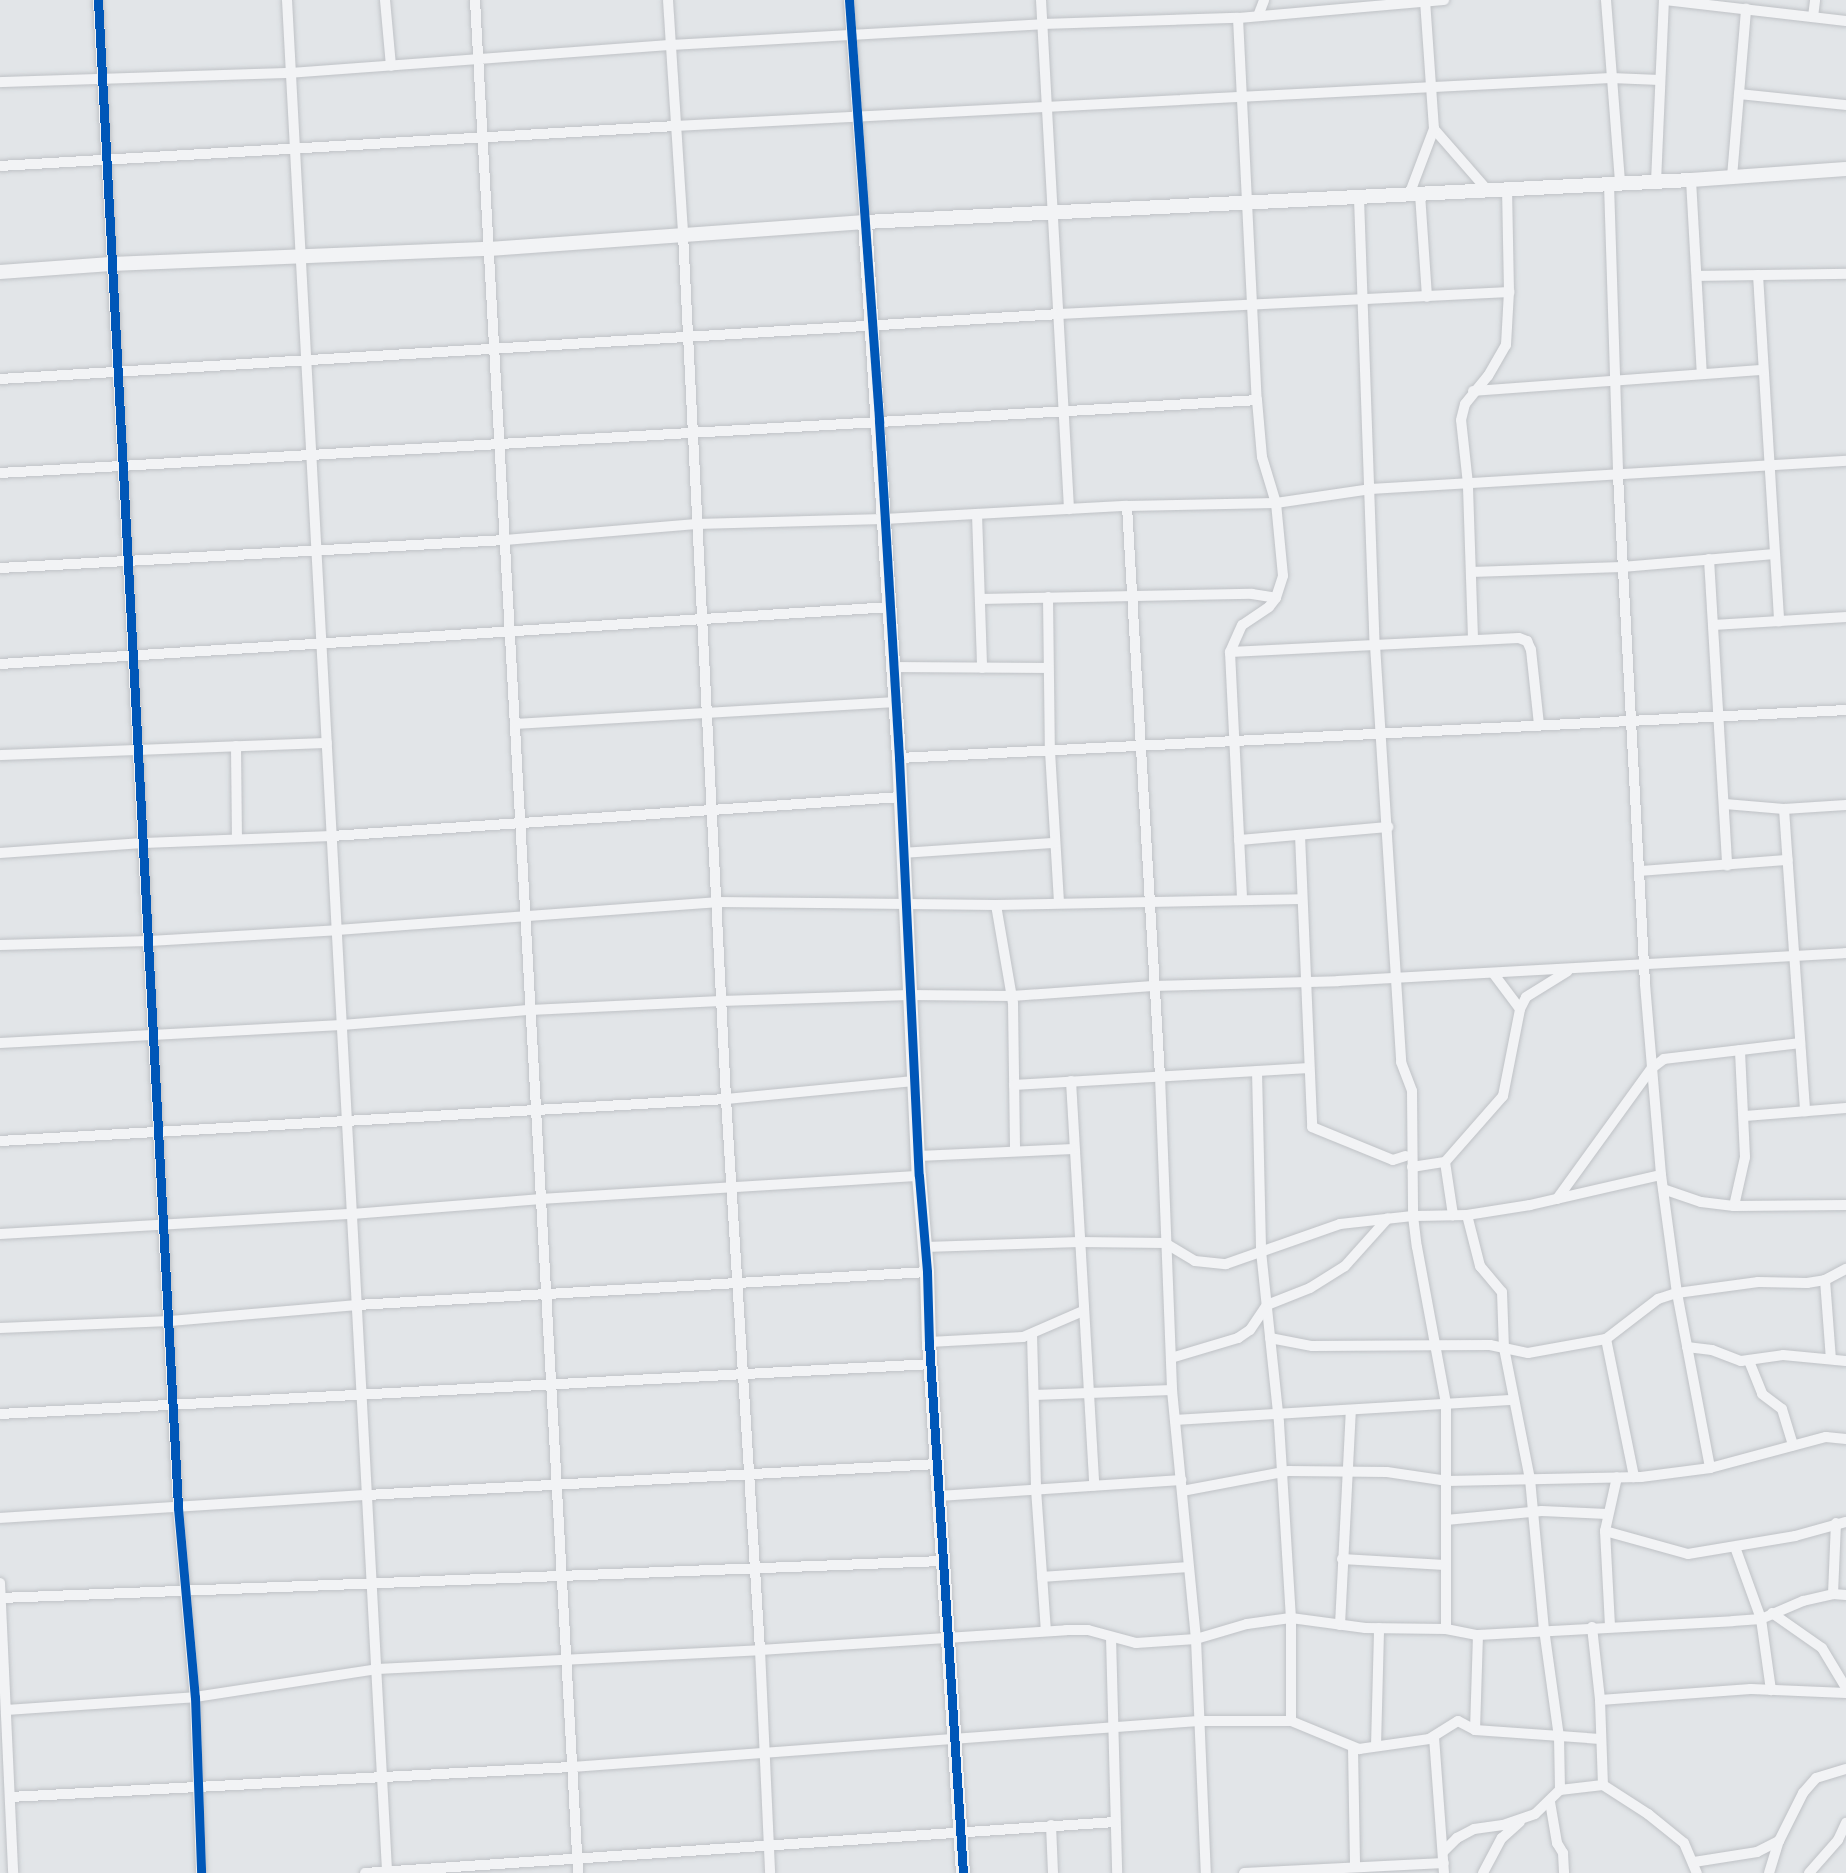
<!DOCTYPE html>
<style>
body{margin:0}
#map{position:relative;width:1846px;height:1873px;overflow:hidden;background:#e2e5e8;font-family:"Open Sans",sans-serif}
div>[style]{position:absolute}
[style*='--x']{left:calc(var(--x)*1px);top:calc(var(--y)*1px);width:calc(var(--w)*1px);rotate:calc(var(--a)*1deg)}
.roads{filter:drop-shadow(0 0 2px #bfc2c6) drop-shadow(0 0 2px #bfc2c6)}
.minor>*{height:10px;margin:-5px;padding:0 5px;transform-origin:5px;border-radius:5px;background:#f2f3f5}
.tertiary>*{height:14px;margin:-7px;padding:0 7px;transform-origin:7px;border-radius:7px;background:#f2f3f5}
.cycleway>*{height:9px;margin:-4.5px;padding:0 4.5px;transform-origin:4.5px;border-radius:4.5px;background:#0057b8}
span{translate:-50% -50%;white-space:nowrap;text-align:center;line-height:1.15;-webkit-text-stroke:5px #f0f3f7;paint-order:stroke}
</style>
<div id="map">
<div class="roads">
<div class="minor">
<div style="--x:98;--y:0;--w:1510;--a:86.96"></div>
<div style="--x:178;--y:1508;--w:190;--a:84.9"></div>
<div style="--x:195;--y:1697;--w:176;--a:88"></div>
<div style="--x:287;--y:0;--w:1876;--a:86.94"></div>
<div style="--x:385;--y:0;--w:66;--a:84.8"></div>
<div style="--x:475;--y:0;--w:1876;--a:86.85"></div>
<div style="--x:668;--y:0;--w:234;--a:86.3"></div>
<div style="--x:683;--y:234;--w:866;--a:87.15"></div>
<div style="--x:726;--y:1099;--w:552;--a:86.47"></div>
<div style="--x:760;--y:1650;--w:223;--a:87.4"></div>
<div style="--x:849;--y:0;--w:223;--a:85.9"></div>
<div style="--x:1041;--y:0;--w:510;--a:86.85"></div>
<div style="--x:1606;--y:0;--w:185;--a:85.6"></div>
<div style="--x:1665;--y:0;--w:182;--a:6.6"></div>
<div style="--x:1258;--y:16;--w:17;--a:-69"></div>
<div style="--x:1813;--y:17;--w:17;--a:-83"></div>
<div style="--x:1238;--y:18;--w:382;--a:87.2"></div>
<div style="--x:1257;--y:400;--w:57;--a:85"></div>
<div style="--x:1262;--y:457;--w:48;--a:73.1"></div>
<div style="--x:1276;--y:503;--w:73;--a:84.5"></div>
<div style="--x:1283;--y:576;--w:23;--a:108"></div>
<div style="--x:1276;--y:598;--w:11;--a:128"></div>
<div style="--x:1269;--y:607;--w:32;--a:146"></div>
<div style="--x:1242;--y:625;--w:30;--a:114"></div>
<div style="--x:1230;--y:652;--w:246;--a:87.2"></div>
<div style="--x:0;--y:82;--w:289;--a:-1.8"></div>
<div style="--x:289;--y:73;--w:383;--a:-4.2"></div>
<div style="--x:671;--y:45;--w:372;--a:-3.2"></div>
<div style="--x:1042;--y:24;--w:196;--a:-1.8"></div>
<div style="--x:1238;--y:18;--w:207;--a:-5"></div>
<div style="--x:1739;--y:94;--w:108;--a:5.9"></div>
<div style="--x:1434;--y:129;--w:82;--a:48.9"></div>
<div style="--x:0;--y:166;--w:676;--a:-3.39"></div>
<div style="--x:675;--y:126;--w:937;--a:-2.94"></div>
<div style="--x:1611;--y:78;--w:49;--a:2.3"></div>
<div style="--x:1732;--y:177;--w:169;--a:-85.2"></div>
<div style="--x:1691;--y:180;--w:194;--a:86.8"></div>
<div style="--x:1656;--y:182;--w:182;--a:-87.5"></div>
<div style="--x:1609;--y:184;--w:291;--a:88.2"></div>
<div style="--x:1618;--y:475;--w:510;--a:86.96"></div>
<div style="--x:1645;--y:984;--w:192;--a:85.2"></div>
<div style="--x:1661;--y:1175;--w:119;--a:82.3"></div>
<div style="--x:1677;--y:1293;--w:178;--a:79.3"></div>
<div style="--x:1420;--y:194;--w:103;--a:86.1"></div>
<div style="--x:1409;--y:195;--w:71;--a:-69.3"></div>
<div style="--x:1434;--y:129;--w:129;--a:-94"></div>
<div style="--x:1359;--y:198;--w:447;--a:88"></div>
<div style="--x:1375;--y:645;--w:418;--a:86.4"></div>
<div style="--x:1401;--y:1062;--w:31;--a:69"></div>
<div style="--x:1412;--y:1091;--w:125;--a:89.5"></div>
<div style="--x:1413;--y:1216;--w:31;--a:83"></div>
<div style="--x:1417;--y:1247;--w:160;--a:79.5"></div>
<div style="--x:1446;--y:1404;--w:225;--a:90"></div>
<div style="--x:1758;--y:275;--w:347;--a:86.5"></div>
<div style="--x:1697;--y:276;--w:149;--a:-0.8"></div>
<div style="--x:0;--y:379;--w:1061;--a:-3.51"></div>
<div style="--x:1059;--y:314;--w:451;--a:-2.8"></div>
<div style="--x:1473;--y:391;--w:290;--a:-4.2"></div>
<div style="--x:0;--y:473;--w:1259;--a:-3.32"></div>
<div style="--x:1127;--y:506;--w:571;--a:86.69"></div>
<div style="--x:1160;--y:1076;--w:314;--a:87.8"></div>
<div style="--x:1172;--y:1390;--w:250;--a:84.5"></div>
<div style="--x:1196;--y:1639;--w:234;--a:87.6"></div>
<div style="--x:977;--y:514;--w:154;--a:88.1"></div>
<div style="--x:1709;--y:559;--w:307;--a:86.6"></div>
<div style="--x:0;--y:568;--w:506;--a:-3.17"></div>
<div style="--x:505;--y:540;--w:192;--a:-4.8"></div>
<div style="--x:696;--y:524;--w:188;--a:-1.5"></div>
<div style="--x:884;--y:519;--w:243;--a:-3.1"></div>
<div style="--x:1127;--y:506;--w:149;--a:-1.2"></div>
<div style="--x:1276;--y:503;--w:96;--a:-8.4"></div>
<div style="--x:1371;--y:489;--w:476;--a:-3.4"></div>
<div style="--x:1471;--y:572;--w:151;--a:-1.9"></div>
<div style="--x:1622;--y:567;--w:153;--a:-4.9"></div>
<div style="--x:1048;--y:597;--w:154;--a:89.3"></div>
<div style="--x:1050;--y:751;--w:152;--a:86.6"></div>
<div style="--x:980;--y:599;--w:272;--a:-1.1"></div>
<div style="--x:1252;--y:594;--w:24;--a:9"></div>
<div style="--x:1714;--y:625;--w:132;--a:-3.5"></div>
<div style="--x:1473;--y:638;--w:154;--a:-91.9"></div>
<div style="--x:1468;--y:484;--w:64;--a:-96.2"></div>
<div style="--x:1461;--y:420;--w:16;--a:-76"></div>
<div style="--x:1465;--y:404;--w:36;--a:-51"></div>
<div style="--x:1488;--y:376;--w:36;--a:-60"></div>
<div style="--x:1506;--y:345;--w:53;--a:-86.8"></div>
<div style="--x:1509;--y:292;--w:103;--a:-91.1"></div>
<div style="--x:1230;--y:652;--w:289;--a:-2.8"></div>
<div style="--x:1519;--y:638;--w:9;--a:21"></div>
<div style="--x:1527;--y:641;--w:10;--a:66"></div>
<div style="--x:1531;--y:650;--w:75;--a:83.9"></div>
<div style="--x:0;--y:664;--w:892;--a:-3.66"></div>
<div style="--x:893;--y:667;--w:155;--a:0.4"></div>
<div style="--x:515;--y:724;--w:381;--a:-3.3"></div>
<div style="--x:236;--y:746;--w:92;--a:89.4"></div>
<div style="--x:0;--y:755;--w:327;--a:-2.1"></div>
<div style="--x:899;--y:758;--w:948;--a:-2.9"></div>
<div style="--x:1725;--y:804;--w:59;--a:4.8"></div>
<div style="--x:1784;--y:809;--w:62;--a:-3.7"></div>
<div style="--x:1784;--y:809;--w:303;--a:86"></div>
<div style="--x:1300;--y:835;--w:292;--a:87.6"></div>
<div style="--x:1312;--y:1127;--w:87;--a:22.2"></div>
<div style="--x:1393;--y:1160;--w:13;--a:-18"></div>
<div style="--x:1239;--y:840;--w:150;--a:-5"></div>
<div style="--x:0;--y:853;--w:143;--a:-4"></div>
<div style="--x:143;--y:843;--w:189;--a:-2.1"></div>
<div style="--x:332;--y:836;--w:570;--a:-3.92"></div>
<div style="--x:903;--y:853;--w:152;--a:-3.8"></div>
<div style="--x:1640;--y:871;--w:148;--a:-4.3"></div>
<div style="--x:996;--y:905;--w:99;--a:80.2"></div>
<div style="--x:1013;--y:1003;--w:147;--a:89.2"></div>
<div style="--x:0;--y:945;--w:149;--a:-1.5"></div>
<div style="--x:149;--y:941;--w:188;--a:-3.3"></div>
<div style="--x:337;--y:930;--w:380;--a:-4.2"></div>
<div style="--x:716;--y:902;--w:280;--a:0.6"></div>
<div style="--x:996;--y:905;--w:306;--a:-1.1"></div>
<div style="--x:1493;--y:973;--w:45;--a:53.1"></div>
<div style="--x:0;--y:1043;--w:342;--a:-3"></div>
<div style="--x:342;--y:1025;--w:189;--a:-4.6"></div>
<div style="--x:530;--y:1010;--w:191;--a:-2.7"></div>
<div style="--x:721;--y:1001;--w:189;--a:-1.8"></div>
<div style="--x:910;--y:995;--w:102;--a:0.6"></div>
<div style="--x:1012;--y:996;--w:141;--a:-4.1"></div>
<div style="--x:1153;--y:986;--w:185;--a:-1.5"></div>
<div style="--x:1338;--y:981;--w:509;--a:-3.15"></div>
<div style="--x:1257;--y:1071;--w:180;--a:88.7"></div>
<div style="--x:1261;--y:1251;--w:173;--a:84"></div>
<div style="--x:1279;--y:1423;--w:195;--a:86.5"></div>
<div style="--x:1291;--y:1618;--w:103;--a:90"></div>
<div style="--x:1071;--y:1081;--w:405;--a:86.7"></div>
<div style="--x:1014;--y:1085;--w:295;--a:-3.3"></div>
<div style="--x:1745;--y:1116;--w:101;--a:-4.5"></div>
<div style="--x:0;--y:1141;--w:727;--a:-3.31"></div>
<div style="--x:726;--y:1099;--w:189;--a:-5.5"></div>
<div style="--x:918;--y:1156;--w:156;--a:-2.6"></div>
<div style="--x:1445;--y:1162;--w:54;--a:81.4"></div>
<div style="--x:1412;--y:1167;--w:33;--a:-9"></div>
<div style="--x:1445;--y:1162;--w:88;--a:-48.7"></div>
<div style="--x:1503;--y:1096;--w:89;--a:-78.9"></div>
<div style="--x:1520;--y:1009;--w:13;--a:-63"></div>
<div style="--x:1526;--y:997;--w:49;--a:-31.8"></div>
<div style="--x:1663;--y:1189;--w:40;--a:18.9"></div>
<div style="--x:1701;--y:1202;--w:33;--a:7"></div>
<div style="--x:1734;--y:1206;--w:112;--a:-0.5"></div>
<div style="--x:1557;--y:1199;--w:162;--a:-54.1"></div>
<div style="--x:1652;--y:1068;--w:15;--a:-37"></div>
<div style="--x:1664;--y:1059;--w:137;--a:-6.7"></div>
<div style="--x:1734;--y:1206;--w:50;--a:-77.3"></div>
<div style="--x:1745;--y:1157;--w:107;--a:-92.7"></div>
<div style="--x:1467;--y:1215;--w:53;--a:75.7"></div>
<div style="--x:1480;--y:1266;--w:34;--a:50"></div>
<div style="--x:1502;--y:1292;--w:56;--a:88"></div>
<div style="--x:1504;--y:1348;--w:134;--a:78.8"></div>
<div style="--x:1530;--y:1479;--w:151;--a:84.7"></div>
<div style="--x:1544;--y:1629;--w:109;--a:82.1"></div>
<div style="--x:1559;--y:1737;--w:53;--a:88.9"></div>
<div style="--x:0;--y:1234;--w:353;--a:-3.3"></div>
<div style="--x:352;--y:1214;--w:190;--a:-4.5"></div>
<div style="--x:541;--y:1199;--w:379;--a:-3.5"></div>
<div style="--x:925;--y:1247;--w:154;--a:-1.9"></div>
<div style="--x:1079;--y:1242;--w:86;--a:0.7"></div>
<div style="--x:1165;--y:1243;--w:35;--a:31"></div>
<div style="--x:1195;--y:1261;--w:31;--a:6"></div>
<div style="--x:1226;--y:1264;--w:121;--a:-19.3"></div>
<div style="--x:1340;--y:1224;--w:73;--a:-6.3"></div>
<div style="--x:1413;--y:1216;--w:54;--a:-1.1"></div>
<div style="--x:1467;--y:1215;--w:64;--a:-9"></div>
<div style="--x:1530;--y:1205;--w:134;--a:-12.9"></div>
<div style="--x:1825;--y:1280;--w:79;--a:85.7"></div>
<div style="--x:0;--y:1328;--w:170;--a:-2.4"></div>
<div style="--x:170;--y:1321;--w:188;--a:-4.9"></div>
<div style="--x:357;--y:1305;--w:571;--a:-3.31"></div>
<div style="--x:1032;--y:1334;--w:155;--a:88.5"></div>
<div style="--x:1036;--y:1489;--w:142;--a:86"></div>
<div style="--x:1270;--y:1338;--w:43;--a:10.8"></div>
<div style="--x:1312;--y:1346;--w:178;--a:-0.3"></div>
<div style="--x:1490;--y:1345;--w:39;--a:12"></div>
<div style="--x:1528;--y:1353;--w:79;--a:-10.2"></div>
<div style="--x:1606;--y:1339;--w:66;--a:-37.6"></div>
<div style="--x:1658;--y:1299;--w:20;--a:-18"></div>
<div style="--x:1677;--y:1293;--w:82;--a:-7.7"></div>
<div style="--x:1758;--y:1282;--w:49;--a:1.2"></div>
<div style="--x:1807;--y:1283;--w:18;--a:-9"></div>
<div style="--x:1825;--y:1280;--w:24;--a:-28"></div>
<div style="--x:1606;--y:1339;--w:141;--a:78.5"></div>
<div style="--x:929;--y:1342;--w:94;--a:-3"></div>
<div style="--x:1023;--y:1337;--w:65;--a:-23.4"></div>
<div style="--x:1687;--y:1347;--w:25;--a:7"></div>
<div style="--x:1712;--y:1350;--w:31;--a:21"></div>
<div style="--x:1741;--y:1361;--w:42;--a:-8.1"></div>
<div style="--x:1783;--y:1355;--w:63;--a:5.4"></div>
<div style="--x:1171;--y:1358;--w:70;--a:-16.6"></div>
<div style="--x:1238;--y:1338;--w:14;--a:-34"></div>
<div style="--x:1250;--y:1330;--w:30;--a:-56"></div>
<div style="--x:1267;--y:1305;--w:46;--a:-21.6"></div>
<div style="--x:1310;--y:1288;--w:41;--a:-32.2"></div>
<div style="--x:1345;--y:1266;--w:64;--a:-48.1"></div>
<div style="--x:1749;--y:1361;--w:35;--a:68"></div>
<div style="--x:1762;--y:1394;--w:25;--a:37"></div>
<div style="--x:1782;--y:1409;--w:38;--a:73"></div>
<div style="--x:1034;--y:1395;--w:138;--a:-2.1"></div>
<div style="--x:0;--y:1414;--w:932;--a:-3.07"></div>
<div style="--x:1175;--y:1420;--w:339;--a:-3.4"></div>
<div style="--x:1182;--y:1491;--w:109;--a:-10.6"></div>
<div style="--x:1289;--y:1471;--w:98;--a:0.6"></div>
<div style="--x:1387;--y:1472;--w:61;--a:8.5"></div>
<div style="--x:1447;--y:1481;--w:194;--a:-1.2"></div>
<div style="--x:1641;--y:1477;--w:70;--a:-7.4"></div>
<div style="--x:1710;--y:1468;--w:120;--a:-15"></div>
<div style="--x:1826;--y:1437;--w:20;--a:6"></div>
<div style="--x:939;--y:1496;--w:243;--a:-3.8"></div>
<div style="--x:0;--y:1518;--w:368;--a:-3.6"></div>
<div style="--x:367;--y:1495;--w:571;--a:-3.11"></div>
<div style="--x:1446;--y:1520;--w:96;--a:-5.4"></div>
<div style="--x:1542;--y:1511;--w:65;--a:2.6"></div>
<div style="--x:1605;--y:1531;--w:86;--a:15.5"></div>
<div style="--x:1688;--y:1554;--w:109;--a:-9.5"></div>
<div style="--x:1795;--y:1536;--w:53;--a:-15.4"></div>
<div style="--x:1735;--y:1547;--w:77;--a:70.1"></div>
<div style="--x:1761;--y:1619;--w:72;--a:82"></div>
<div style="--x:1342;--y:1559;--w:103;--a:3.3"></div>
<div style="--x:1042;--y:1577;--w:146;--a:-3.9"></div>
<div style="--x:0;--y:1583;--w:290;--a:87.4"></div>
<div style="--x:1833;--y:1594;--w:71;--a:-87.6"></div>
<div style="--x:0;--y:1598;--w:944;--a:-2.25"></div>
<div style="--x:1772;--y:1613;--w:61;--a:35"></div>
<div style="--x:1822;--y:1648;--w:47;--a:59"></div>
<div style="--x:1340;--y:1625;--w:215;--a:-87.1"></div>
<div style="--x:1610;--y:1626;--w:95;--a:-93"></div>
<div style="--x:1605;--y:1531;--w:55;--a:-77.5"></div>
<div style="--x:1592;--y:1627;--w:73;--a:83.7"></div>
<div style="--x:1600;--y:1700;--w:85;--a:88"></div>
<div style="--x:1111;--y:1637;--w:236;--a:88.5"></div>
<div style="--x:1600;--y:1700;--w:151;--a:-4.2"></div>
<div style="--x:1751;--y:1689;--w:95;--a:2.4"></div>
<div style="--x:6;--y:1710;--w:189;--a:-3.9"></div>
<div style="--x:195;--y:1697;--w:184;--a:-8.7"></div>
<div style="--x:377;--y:1669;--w:383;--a:-2.8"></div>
<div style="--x:760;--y:1650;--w:307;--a:-3.7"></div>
<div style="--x:1066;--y:1630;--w:22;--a:0"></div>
<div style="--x:1088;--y:1630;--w:50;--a:15.2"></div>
<div style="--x:1136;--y:1643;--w:60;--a:-3.8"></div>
<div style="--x:1196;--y:1639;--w:53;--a:-16.4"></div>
<div style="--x:1247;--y:1624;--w:44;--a:-7.8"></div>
<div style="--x:1291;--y:1618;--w:75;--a:7.7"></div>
<div style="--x:1365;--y:1628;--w:81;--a:0.7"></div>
<div style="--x:1446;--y:1629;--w:33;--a:11"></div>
<div style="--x:1478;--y:1635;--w:255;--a:-3.1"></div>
<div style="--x:1733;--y:1621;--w:28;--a:-4"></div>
<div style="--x:1761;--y:1619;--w:46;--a:-23.2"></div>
<div style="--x:1803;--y:1601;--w:31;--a:-13"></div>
<div style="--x:1833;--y:1594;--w:13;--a:4"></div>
<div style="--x:1475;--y:1730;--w:95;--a:-88.2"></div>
<div style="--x:1434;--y:1737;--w:136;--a:85.8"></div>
<div style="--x:1376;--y:1746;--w:118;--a:-88.5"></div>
<div style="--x:1353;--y:1748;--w:119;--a:89"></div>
<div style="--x:10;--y:1797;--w:563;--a:-3.06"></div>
<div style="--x:572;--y:1767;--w:628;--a:-4.2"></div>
<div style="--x:1198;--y:1721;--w:93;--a:0"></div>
<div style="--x:1291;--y:1721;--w:74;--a:22.4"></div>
<div style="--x:1359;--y:1749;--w:71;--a:-8.1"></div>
<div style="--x:1429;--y:1739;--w:34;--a:-32"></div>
<div style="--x:1458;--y:1721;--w:19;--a:28"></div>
<div style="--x:1475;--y:1730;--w:125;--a:4.1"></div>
<div style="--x:1550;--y:1802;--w:42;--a:80.3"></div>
<div style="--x:1557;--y:1843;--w:12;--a:59"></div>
<div style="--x:1563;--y:1853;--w:20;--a:87"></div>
<div style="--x:1051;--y:1825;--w:48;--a:87.6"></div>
<div style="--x:1443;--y:1852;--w:20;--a:-45"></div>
<div style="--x:1457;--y:1838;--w:19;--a:-28"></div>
<div style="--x:1474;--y:1829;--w:29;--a:-8"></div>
<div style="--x:1503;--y:1825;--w:34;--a:-19"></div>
<div style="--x:1535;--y:1814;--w:35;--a:-44"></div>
<div style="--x:1560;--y:1790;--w:43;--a:-6.6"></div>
<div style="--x:1603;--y:1785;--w:54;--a:32.8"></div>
<div style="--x:1648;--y:1814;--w:46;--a:38.9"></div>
<div style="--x:1684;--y:1843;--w:33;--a:67"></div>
<div style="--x:1694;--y:1862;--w:64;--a:-9"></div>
<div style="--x:1757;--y:1852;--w:25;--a:-27"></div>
<div style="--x:1779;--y:1841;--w:54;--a:-63.4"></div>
<div style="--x:1803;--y:1793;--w:20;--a:-49"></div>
<div style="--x:1816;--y:1778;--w:31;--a:-17"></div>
<div style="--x:365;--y:1873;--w:752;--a:-3.89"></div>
<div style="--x:1244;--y:1873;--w:200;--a:-2.9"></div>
<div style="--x:1483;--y:1873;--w:40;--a:-62"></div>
<div style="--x:1502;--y:1838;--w:24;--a:-42"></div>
<div style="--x:1769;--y:1873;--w:34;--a:-73"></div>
<div style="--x:1809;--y:1873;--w:44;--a:-48.7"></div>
<div style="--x:1838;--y:1840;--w:19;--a:-65"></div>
</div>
<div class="tertiary">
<div style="--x:865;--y:222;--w:537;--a:86.37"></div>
<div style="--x:899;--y:758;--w:418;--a:87.3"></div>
<div style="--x:919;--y:1176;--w:96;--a:85.2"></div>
<div style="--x:927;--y:1272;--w:70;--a:88.4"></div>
<div style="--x:929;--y:1342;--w:532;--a:86.34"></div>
<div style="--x:0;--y:272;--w:111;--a:-4.1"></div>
<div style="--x:111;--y:264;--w:378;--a:-2.3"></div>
<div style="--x:489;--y:249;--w:377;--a:-4.1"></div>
<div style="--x:865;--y:222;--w:827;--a:-2.91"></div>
<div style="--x:1691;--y:180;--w:155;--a:-4.1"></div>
</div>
</div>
<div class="cycleway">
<div style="--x:98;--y:0;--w:1510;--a:86.96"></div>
<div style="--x:178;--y:1508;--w:190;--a:84.9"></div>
<div style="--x:195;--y:1697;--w:176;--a:88"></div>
<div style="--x:849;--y:0;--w:422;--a:85.9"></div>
<div style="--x:879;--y:421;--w:338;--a:86.6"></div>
<div style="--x:899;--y:758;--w:418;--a:87.3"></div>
<div style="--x:919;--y:1176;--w:96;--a:85.2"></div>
<div style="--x:927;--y:1272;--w:70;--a:88.4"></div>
<div style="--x:929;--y:1342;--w:532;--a:86.34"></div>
</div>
</div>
